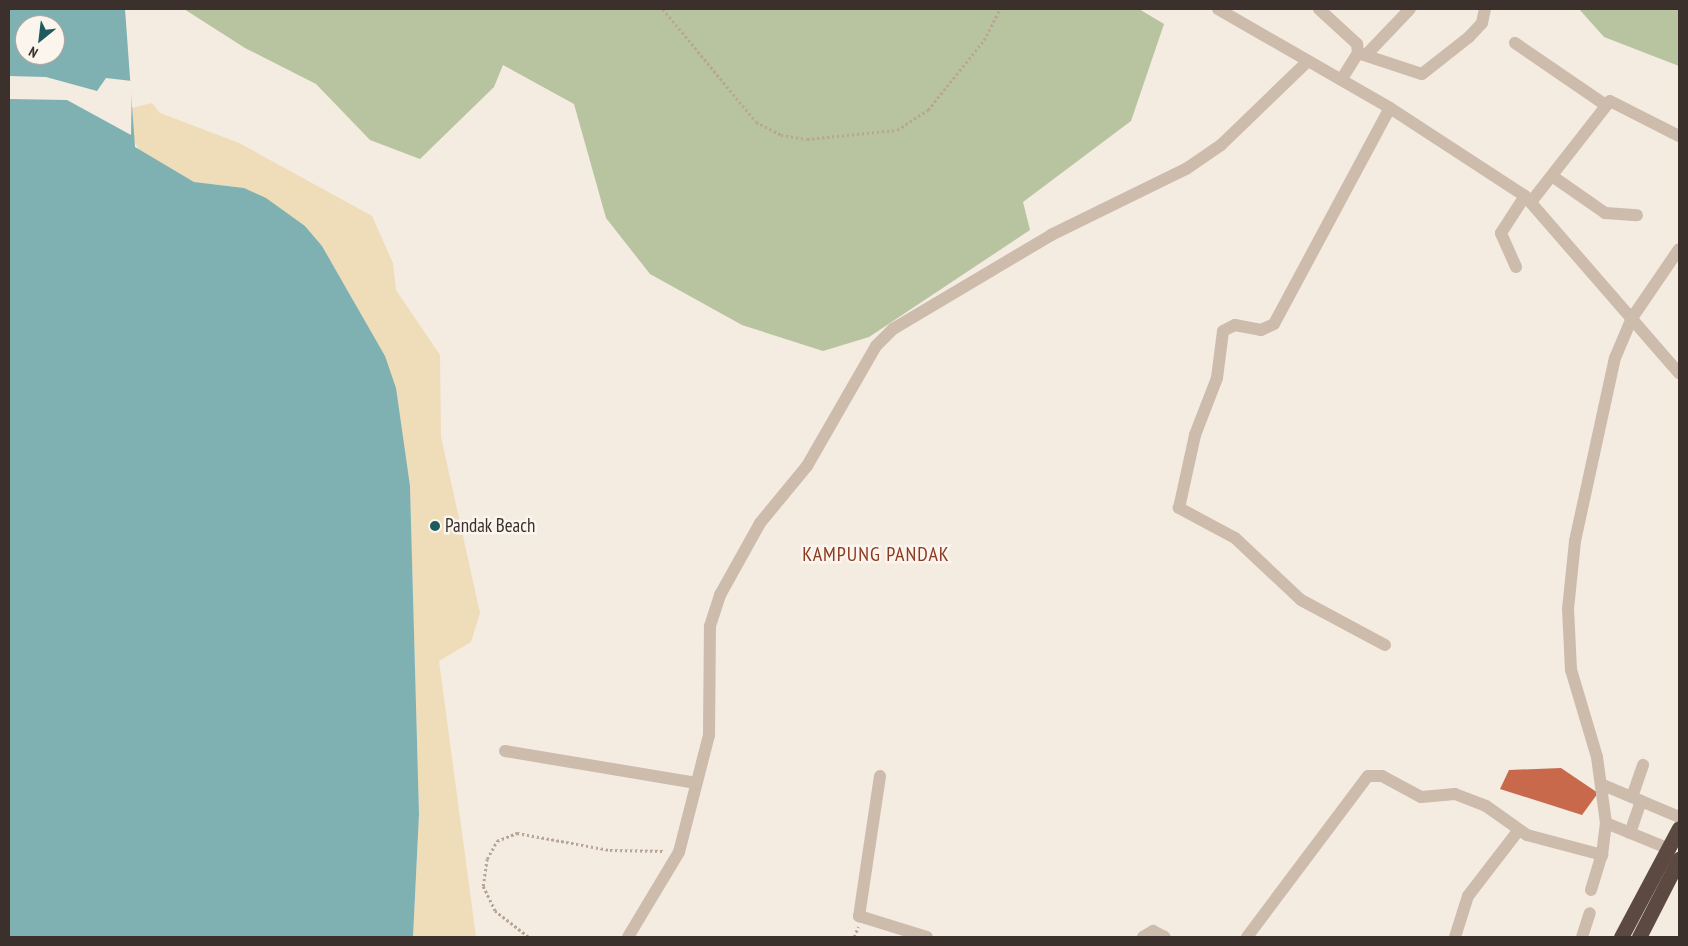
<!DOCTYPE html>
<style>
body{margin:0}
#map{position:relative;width:1688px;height:946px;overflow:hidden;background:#f4ebe1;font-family:"PT Sans Narrow",sans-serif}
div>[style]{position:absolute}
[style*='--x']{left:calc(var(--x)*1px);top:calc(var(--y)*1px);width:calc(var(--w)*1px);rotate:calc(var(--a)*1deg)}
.green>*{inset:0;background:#b8c4a0}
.sand>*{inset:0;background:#efdcb8}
.water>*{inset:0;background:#7fb0b2}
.pier>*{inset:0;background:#f4ebe1}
.building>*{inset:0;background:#c8694b}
.path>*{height:2.5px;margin-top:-1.25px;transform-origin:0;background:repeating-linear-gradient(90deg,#b9a596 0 2.5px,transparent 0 5px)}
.minor>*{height:12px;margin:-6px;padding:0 6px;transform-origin:6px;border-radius:6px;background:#cdbbac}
.highway>*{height:15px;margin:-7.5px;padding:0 7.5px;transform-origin:7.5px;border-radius:7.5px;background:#5c4a42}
.dots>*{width:14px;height:14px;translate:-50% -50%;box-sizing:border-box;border:2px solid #fbf5ee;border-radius:50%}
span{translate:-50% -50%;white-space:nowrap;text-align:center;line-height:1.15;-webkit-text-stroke:5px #fbf5ee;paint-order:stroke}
.poi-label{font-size:19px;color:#3b302b}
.left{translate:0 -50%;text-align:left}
.neighbourhood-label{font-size:20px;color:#8c3b22;letter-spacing:1px}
.frame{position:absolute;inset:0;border:10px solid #3b302b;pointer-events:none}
.north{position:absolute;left:15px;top:15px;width:50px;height:50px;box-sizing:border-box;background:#fbf5ee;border:1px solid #aea6a0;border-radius:50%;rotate:209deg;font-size:14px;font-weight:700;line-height:20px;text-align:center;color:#3b302b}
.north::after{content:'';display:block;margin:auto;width:18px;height:22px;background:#1f5a5e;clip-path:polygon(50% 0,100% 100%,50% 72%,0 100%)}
</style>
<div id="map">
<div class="green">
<div style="clip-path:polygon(184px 9px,1139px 9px,1164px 24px,1131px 121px,1023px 202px,1030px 230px,869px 337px,823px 351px,742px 325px,650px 274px,606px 218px,574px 104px,503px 65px,494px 87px,420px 159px,370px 140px,316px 84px,245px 48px)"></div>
<div style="clip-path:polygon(1579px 9px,1679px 9px,1679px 66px,1604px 37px)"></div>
</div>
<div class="sand">
<div style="clip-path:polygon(152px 103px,160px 113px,239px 143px,372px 216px,393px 263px,396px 290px,440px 355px,441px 437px,480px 613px,471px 642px,439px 661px,476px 937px,413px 937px,419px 814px,410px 486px,385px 356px,322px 246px,305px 226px,244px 188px,194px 182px,140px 152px,131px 135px,132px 108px)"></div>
</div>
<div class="water">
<div style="clip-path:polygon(evenodd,9px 9px,125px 9px,135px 147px,194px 182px,244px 188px,266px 198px,305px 226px,322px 246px,385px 356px,396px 388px,410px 486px,419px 814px,413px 937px,9px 937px,9px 9px,25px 25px,55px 25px,55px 55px,25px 55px,25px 25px)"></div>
</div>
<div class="pier">
<div style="clip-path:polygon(9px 76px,46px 77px,97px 91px,106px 78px,132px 81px,131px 135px,67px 100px,9px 99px)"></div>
</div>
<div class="building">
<div style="clip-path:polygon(1561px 768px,1598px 793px,1582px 815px,1500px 789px,1509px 770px)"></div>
</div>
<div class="path">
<div style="--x:663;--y:9;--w:146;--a:50.5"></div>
<div style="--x:756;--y:122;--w:28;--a:27"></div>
<div style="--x:781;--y:135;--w:26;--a:9"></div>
<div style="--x:807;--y:139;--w:90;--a:-5.7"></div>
<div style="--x:897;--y:130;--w:37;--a:-33"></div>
<div style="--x:928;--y:110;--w:90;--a:-51.3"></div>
<div style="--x:984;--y:40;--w:35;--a:-63"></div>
<div style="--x:528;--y:937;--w:42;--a:-141.8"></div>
<div style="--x:495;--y:911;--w:28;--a:-116"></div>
<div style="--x:483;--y:886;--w:27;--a:-82"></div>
<div style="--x:487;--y:859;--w:21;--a:-61"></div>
<div style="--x:497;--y:841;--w:22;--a:-22"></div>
<div style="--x:517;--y:833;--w:95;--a:10.4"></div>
<div style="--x:610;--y:850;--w:55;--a:1"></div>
<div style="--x:854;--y:937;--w:11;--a:-68"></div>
</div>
<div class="minor">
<div style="--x:1218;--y:9;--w:198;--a:29.9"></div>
<div style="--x:1390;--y:108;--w:161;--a:33.1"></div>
<div style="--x:1525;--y:196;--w:235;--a:49"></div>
<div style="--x:1319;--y:9;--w:52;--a:42.6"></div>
<div style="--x:1357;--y:44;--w:9;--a:84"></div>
<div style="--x:1358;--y:53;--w:31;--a:122"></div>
<div style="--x:1515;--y:43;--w:108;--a:34.4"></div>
<div style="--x:1358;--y:53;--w:67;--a:18.2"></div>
<div style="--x:1422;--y:74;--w:60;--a:-38.2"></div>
<div style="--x:1469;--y:37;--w:19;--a:-47"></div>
<div style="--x:1482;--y:23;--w:14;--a:-78"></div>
<div style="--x:1367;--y:54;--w:62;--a:-46.3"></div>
<div style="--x:1552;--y:176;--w:65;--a:34.9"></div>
<div style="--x:1605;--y:213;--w:32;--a:4"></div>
<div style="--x:1531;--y:202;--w:128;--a:-52"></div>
<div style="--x:1610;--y:101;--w:77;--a:26.9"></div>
<div style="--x:1516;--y:267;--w:37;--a:-114"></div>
<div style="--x:1501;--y:233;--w:44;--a:-57"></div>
<div style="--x:1385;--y:645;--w:95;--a:-151.8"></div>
<div style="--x:1301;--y:600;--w:91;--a:-136.8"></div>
<div style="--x:1235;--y:538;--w:64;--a:-151.8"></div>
<div style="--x:1179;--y:508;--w:75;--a:-77.6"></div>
<div style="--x:1195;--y:435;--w:61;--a:-68.9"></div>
<div style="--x:1217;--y:378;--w:47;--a:-82.7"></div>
<div style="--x:1223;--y:331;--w:13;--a:-27"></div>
<div style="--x:1235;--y:325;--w:26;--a:11"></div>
<div style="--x:1261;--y:330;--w:14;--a:-25"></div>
<div style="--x:1274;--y:324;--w:245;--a:-61.8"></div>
<div style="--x:505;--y:751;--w:194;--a:9.5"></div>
<div style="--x:880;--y:776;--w:142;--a:98.5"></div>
<div style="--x:859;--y:916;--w:71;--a:17.2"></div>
<div style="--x:1603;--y:785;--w:82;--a:22.8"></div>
<div style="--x:1632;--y:797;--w:34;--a:-71"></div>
<div style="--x:1606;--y:823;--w:66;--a:22.3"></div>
<div style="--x:1630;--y:833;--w:34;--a:-71"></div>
<div style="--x:1591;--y:890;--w:37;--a:-73"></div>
<div style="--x:1602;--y:855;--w:32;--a:-83"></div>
<div style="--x:1606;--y:823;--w:67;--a:-97.8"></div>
<div style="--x:1597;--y:757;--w:91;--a:-106.6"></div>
<div style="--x:1571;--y:670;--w:61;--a:-92.8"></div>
<div style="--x:1568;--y:609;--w:68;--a:-84.1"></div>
<div style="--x:1575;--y:541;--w:187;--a:-77.7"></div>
<div style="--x:1615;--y:358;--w:43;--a:-67"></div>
<div style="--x:1632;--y:318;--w:83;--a:-55.7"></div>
<div style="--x:628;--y:937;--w:99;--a:-59"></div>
<div style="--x:679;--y:852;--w:121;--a:-75.6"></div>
<div style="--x:709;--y:735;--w:109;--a:-89.5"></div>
<div style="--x:710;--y:626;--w:33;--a:-72"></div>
<div style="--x:720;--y:595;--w:82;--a:-60.9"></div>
<div style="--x:760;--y:523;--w:74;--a:-50.5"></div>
<div style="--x:807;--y:466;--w:138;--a:-60.1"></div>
<div style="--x:876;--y:346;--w:24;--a:-45"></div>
<div style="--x:893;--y:329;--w:184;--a:-30.7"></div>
<div style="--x:1051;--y:235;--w:150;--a:-26.1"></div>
<div style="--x:1186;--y:169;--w:42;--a:-34.4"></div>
<div style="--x:1221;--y:145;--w:121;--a:-44"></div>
<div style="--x:1143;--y:937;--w:12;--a:-31"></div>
<div style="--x:1153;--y:931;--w:13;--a:27"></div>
<div style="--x:1247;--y:937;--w:201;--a:-53.1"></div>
<div style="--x:1368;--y:776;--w:14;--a:0"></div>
<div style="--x:1382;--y:776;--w:44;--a:28.3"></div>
<div style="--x:1421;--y:797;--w:34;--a:-5"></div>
<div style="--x:1455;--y:794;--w:33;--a:21"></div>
<div style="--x:1486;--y:806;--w:50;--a:35.3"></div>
<div style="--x:1527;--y:835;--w:78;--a:14.9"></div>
<div style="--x:1455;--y:937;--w:43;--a:-72.4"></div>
<div style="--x:1468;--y:896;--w:82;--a:-52.4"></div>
<div style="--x:1582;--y:937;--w:25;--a:-72"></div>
</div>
<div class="highway">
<div style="--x:1621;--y:937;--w:123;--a:-62"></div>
<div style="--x:1639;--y:937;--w:88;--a:-62.9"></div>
</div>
<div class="dots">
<div style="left:435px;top:526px;background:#1f5a5e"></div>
</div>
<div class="poi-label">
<span class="left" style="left:445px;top:526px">Pandak Beach</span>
</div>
<div class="neighbourhood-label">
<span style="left:876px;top:554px">KAMPUNG PANDAK</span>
</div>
<div class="frame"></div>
<div class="north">N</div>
</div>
